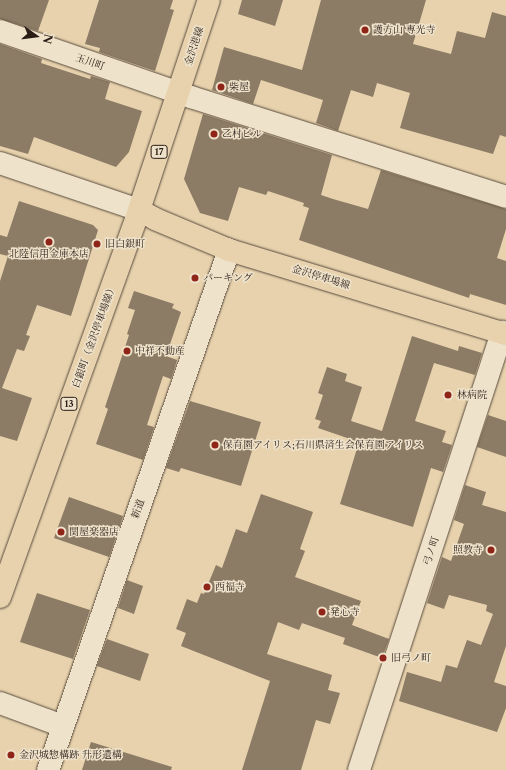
<!DOCTYPE html>
<meta charset="utf-8">
<style>
body{margin:0}
#map{position:relative;width:506px;height:770px;overflow:hidden;background:#e7d2ad;font-family:"Libre Caslon Text","Noto Serif JP",serif}
div>[style]{position:absolute}
[style*='--x']{left:calc(var(--x)*1px);top:calc(var(--y)*1px);width:calc(var(--w)*1px);rotate:calc(var(--a)*1deg)}
.building>*{inset:0;background:#8c7b65}
.roads{filter:drop-shadow(0 0 1px #584a3c) drop-shadow(0 0 1px #584a3c)}
.street>*{height:22px;margin:-11px;padding:0 11px;transform-origin:11px;border-radius:11px;background:#efe2ca}
.secondary>*{height:22px;margin:-11px;padding:0 11px;transform-origin:11px;border-radius:11px;background:#efe2ca}
.primary>*{height:22px;margin:-11px;padding:0 11px;transform-origin:11px;border-radius:11px;background:#e7d2ad}
.dots>*{width:11px;height:11px;translate:-50% -50%;box-sizing:border-box;border:2px solid #efe2ca;border-radius:50%}
span{translate:-50% -50%;white-space:nowrap;text-align:center;line-height:1.15;-webkit-text-stroke:3px #efe2ca;paint-order:stroke}
.shield-label span{padding:1px 3px;background:#efe2ca;border:1px solid;border-radius:3px;-webkit-text-stroke-width:0}
.shield-label{font-size:9px;color:#291d16;font-weight:700}
.poi-label{font-size:10px;color:#291d16}
.left{translate:0 -50%;text-align:left}
.right{translate:-100% -50%;text-align:right}
.street-label{font-size:10px;color:#291d16}
.north{position:absolute;left:16px;top:16px;width:40px;height:40px;-webkit-text-stroke:3px #efe2ca;paint-order:stroke;rotate:104deg;font-size:11px;font-weight:700;line-height:16px;text-align:center;color:#291d16}
.north::after{content:'';display:block;margin:auto;width:14px;height:18px;background:#291d16;clip-path:polygon(50% 0,100% 100%,50% 72%,0 100%)}
</style>
<div id="map">
<div class="building">
<div style="clip-path:polygon(0 0,49px 0,38px 31px,0 19px)"></div>
<div style="clip-path:polygon(99px 0,173px 0,170px 9px,174px 10px,155px 71px,99px 52px,100px 48px,85px 44px)"></div>
<div style="clip-path:polygon(242px 0,283px 0,275px 26px,238px 14px)"></div>
<div style="clip-path:polygon(321px 0,426px 0,413px 44px,451px 54px,457px 31px,485px 38px,492px 12px,506px 16px,506px 137px,500px 135px,493px 154px,400px 128px,410px 93px,377px 83px,373px 97px,351px 90px,338px 131px,316px 123px,323px 100px,261px 80px,253px 104px,212px 90px,224px 47px,302px 70px)"></div>
<div style="clip-path:polygon(0 44px,42px 59px,41px 63px,90px 79px,91px 76px,110px 82px,105px 99px,142px 111px,129px 152px,116px 167px,34px 137px,28px 154px,0 146px)"></div>
<div style="clip-path:polygon(203px 114px,332px 155px,321px 195px,333px 199px,368px 209px,381px 170px,506px 209px,506px 229px,497px 258px,506px 261px,506px 305px,470px 294px,469px 298px,299px 240px,309px 208px,303px 206px,304px 203px,268px 191px,266px 195px,239px 187px,228px 221px,200px 213px,184px 179px)"></div>
<div style="clip-path:polygon(19px 201px,93px 225px,98px 230px,71px 316px,37px 305px,26px 335px,30px 336px,24px 351px,17px 349px,2px 388px,32px 398px,17px 441px,0 436px,0 281px,8px 256px,0 254px,0 235px,7px 237px)"></div>
<div style="clip-path:polygon(134px 291px,174px 304px,172px 308px,181px 312px,166px 356px,177px 360px,171px 379px,163px 376px,147px 425px,154px 427px,143px 460px,96px 444px,108px 409px,105px 407px,129px 335px,127px 334px,135px 310px,128px 308px)"></div>
<div style="clip-path:polygon(412px 336px,458px 351px,459px 346px,482px 353px,475px 375px,434px 363px,415px 421px,446px 431px,442px 442px,452px 445px,443px 472px,431px 468px,413px 527px,340px 504px,359px 442px,318px 428px,321px 421px,315px 419px,323px 395px,318px 393px,327px 367px,347px 374px,345px 381px,362px 387px,351px 421px,382px 431px)"></div>
<div style="clip-path:polygon(190px 401px,261px 422px,241px 486px,181px 468px,179px 472px,166px 468px)"></div>
<div style="clip-path:polygon(488px 415px,506px 421px,506px 457px,477px 447px)"></div>
<div style="clip-path:polygon(465px 485px,486px 492px,482px 505px,506px 512px,506px 646px,494px 682px,506px 686px,506px 708px,497px 732px,399px 701px,407px 672px,441px 682px,446px 665px,457px 668px,467px 640px,481px 645px,493px 614px,486px 611px,487px 605px,449px 595px,444px 609px,427px 603px,442px 557px,451px 561px,464px 524px,454px 520px)"></div>
<div style="clip-path:polygon(261px 494px,313px 512px,300px 549px,305px 551px,295px 577px,361px 601px,352px 625px,389px 639px,382px 658px,343px 644px,345px 638px,302px 623px,299px 630px,278px 622px,267px 654px,332px 675px,328px 690px,340px 693px,330px 724px,316px 720px,301px 770px,242px 770px,270px 681px,181px 646px,186px 633px,176px 629px,187px 599px,197px 603px,201px 593px,204px 594px,216px 565px,222px 568px,236px 529px,247px 533px)"></div>
<div style="clip-path:polygon(69px 497px,123px 516px,109px 557px,54px 538px)"></div>
<div style="clip-path:polygon(127px 580px,143px 586px,134px 614px,118px 608px)"></div>
<div style="clip-path:polygon(37px 593px,90px 610px,73px 659px,20px 642px)"></div>
<div style="clip-path:polygon(107px 639px,149px 654px,140px 681px,97px 666px)"></div>
<div style="clip-path:polygon(91px 742px,172px 767px,171px 770px,82px 770px)"></div>
</div>
<div class="roads">
<div class="street">
<div style="--x:0;--y:31;--w:202;--a:19.1"></div>
<div style="--x:191;--y:97;--w:330;--a:17.6"></div>
<div style="--x:0;--y:703;--w:67;--a:20.1"></div>
<div style="--x:48;--y:770;--w:551;--a:-70.81"></div>
<div style="--x:359;--y:770;--w:461;--a:-71.9"></div>
</div>
<div class="secondary">
<div style="--x:0;--y:163;--w:147;--a:18.7"></div>
</div>
<div class="primary">
<div style="--x:139;--y:210;--w:18;--a:29"></div>
<div style="--x:155;--y:219;--w:80;--a:22.7"></div>
<div style="--x:229;--y:250;--w:289;--a:16.9"></div>
<div style="--x:0;--y:597;--w:411;--a:-70.2"></div>
<div style="--x:139;--y:210;--w:221;--a:-71.6"></div>
</div>
</div>
<div class="dots">
<div style="left:365px;top:30px;background:#8f2418"></div>
<div style="left:221px;top:87px;background:#8f2418"></div>
<div style="left:214px;top:134px;background:#8f2418"></div>
<div style="left:49px;top:242px;background:#8f2418"></div>
<div style="left:97px;top:244px;background:#8f2418"></div>
<div style="left:195px;top:278px;background:#8f2418"></div>
<div style="left:127px;top:351px;background:#8f2418"></div>
<div style="left:448px;top:395px;background:#8f2418"></div>
<div style="left:215px;top:445px;background:#8f2418"></div>
<div style="left:61px;top:532px;background:#8f2418"></div>
<div style="left:491px;top:550px;background:#8f2418"></div>
<div style="left:207px;top:587px;background:#8f2418"></div>
<div style="left:322px;top:612px;background:#8f2418"></div>
<div style="left:383px;top:658px;background:#8f2418"></div>
<div style="left:11px;top:755px;background:#8f2418"></div>
</div>
<div class="shield-label">
<span style="left:159px;top:152px">17</span>
<span style="left:69px;top:404px">13</span>
</div>
<div class="poi-label">
<span class="left" style="left:373px;top:30px">護方山 専光寺</span>
<span class="left" style="left:229px;top:87px">柴屋</span>
<span class="left" style="left:222px;top:134px">乙村ビル</span>
<span class="left" style="left:105px;top:244px">旧白銀町</span>
<span style="left:49px;top:254px">北陸信用金庫本店</span>
<span class="left" style="left:203px;top:278px">パーキング</span>
<span class="left" style="left:135px;top:351px">中祥不動産</span>
<span class="left" style="left:457px;top:395px">林病院</span>
<span class="left" style="left:223px;top:445px">保育園アイリス;石川県済生会保育園アイリス</span>
<span class="left" style="left:69px;top:532px">関屋楽器店</span>
<span class="right" style="left:483px;top:550px">照教寺</span>
<span class="left" style="left:215px;top:587px">西福寺</span>
<span class="left" style="left:330px;top:612px">発心寺</span>
<span class="left" style="left:391px;top:658px">旧弓ノ町</span>
<span class="left" style="left:19px;top:755px">金沢城惣構跡 升形遺構</span>
</div>
<div class="street-label">
<span style="left:194px;top:46px;rotate:-72deg">金沢港線</span>
<span style="left:90px;top:62px;rotate:19deg">玉川町</span>
<span style="left:321px;top:277px;rotate:17deg">金沢停車場線</span>
<span style="left:94px;top:336px;rotate:-70deg">白銀町（金沢停車場線）</span>
<span style="left:138px;top:509px;rotate:-71deg">新道</span>
<span style="left:431px;top:551px;rotate:-72deg">弓ノ町</span>
</div>
<div class="north">N</div>
</div>
